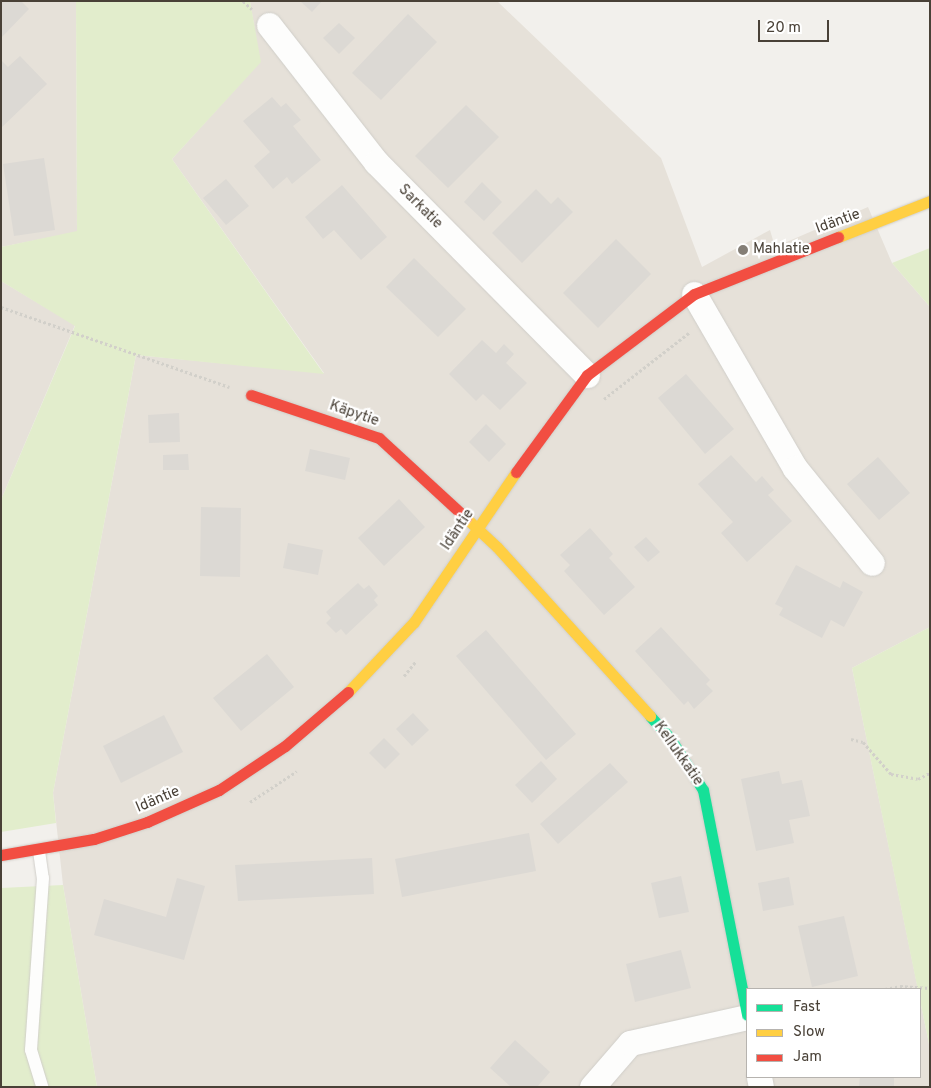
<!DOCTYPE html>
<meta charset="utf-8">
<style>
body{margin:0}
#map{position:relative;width:931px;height:1088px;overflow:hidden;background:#f2f0ec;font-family:Overpass,sans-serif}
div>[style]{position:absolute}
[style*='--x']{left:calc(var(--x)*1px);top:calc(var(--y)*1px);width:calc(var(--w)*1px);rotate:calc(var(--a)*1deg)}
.residential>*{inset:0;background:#e6e1d9}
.green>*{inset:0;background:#e2edcc}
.building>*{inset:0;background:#dcd9d4}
.path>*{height:3px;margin-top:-1.5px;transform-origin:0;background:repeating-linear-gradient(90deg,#d2d0ca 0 2.5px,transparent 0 5px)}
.roads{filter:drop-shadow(0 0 1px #d0cec9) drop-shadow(0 0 1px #d0cec9)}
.lane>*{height:12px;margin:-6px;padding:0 6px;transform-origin:6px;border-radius:6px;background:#fdfdfc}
.street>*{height:25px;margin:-12.5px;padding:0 12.5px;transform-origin:12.5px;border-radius:12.5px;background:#fdfdfc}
.fast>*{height:11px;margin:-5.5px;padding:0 5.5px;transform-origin:5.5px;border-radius:5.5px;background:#16e098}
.slow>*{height:11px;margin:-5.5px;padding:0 5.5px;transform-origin:5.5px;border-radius:5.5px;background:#ffcf43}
.jam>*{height:11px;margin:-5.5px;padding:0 5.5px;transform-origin:5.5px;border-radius:5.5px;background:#f24e42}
.dots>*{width:14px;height:14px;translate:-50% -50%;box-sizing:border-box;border:2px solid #fff;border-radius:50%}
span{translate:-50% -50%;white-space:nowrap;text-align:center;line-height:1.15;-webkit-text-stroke:4.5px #fff;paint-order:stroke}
.street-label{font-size:15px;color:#494137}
.poi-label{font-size:15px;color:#494137}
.left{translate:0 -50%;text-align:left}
.frame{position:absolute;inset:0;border:2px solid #494137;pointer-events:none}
.legend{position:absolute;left:746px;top:988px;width:175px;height:90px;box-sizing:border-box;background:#fff;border:1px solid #b6b3af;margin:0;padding:6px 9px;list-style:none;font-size:15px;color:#494137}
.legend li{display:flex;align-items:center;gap:10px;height:25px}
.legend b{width:25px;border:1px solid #b6b3af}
.scale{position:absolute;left:758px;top:20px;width:71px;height:22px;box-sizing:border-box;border:2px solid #494137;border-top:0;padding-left:6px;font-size:15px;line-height:18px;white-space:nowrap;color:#494137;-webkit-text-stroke:4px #fff;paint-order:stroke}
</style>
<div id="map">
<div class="residential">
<div style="clip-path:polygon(1px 1px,76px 1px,77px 232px,1px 247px)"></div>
<div style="clip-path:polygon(250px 1px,497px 1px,661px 158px,702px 267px,770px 230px,775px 247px,868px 207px,892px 263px,930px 307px,930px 627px,852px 668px,918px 989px,747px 989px,747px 1077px,920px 1077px,920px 1000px,930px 1049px,930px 1087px,97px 1087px,63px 885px,53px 793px,136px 355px,324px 373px,172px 159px,260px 62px)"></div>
<div style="clip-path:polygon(1px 281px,75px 325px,1px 500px)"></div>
</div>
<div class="green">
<div style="clip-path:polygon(76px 1px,250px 1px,261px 62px,172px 159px,324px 374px,136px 355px,53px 793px,56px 823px,1px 832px,1px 500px,75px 326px,1px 281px,1px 247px,77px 231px)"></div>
<div style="clip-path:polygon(930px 248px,930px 307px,892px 263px)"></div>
<div style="clip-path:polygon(930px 627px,930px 1049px,852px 668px)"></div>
<div style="clip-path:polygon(63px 885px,97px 1087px,1px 1087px,1px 888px)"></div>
</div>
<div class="building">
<div style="clip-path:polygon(1px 1px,21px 1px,29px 9px,1px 38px)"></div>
<div style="clip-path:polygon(300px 1px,322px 1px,312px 12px)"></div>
<div style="clip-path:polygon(408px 14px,437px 42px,381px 100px,352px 73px)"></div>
<div style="clip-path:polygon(339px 23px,355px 38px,339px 54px,323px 38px)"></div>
<div style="clip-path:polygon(20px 56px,47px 84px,1px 128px,1px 60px,8px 67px)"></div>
<div style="clip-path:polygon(272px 97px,281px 107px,286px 103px,301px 120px,293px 126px,321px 160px,292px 184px,287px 177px,273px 189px,254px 166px,270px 152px,243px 121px)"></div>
<div style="clip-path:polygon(466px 105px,499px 137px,448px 188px,415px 156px)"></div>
<div style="clip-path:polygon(44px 158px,55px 230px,14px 236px,3px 164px)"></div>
<div style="clip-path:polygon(226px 179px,249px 206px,226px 225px,203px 198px)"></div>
<div style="clip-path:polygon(482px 182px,502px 202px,484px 221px,464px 202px)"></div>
<div style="clip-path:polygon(342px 185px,387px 237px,361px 260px,334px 230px,323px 239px,305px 217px)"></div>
<div style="clip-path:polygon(536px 189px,551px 204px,558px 197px,573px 212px,522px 263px,492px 233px)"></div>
<div style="clip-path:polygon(616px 239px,651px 274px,598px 328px,563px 293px)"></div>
<div style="clip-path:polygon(414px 258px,466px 309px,438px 337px,386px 287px)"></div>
<div style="clip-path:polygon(482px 340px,496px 353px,504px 344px,514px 354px,506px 363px,527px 383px,500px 410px,483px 394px,476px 401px,449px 374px)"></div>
<div style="clip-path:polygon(686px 374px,734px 429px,705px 454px,658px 398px)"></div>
<div style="clip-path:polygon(179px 413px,180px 442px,149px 443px,148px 415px)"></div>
<div style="clip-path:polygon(486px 424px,506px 444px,489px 462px,469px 442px)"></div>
<div style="clip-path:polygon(310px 449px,350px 458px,345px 480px,305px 471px)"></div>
<div style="clip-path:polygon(188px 454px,189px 470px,163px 470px,163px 455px)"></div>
<div style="clip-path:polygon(731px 455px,756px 482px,762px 476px,774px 490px,768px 495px,792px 521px,747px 562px,721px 533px,733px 522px,698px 484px)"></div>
<div style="clip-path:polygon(878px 457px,910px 493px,879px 520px,847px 484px)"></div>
<div style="clip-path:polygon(399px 499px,425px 527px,384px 566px,358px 538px)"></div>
<div style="clip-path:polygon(201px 507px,241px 508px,240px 577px,200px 576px)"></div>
<div style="clip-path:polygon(590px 528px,613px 554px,609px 558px,635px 587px,604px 615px,564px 571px,570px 565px,560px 555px)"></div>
<div style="clip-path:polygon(646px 537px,660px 552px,648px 562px,634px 547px)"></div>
<div style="clip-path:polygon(288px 543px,323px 550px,318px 575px,283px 568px)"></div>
<div style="clip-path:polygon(796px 565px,840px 588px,843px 581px,863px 592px,844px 627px,831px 620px,822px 638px,779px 615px,783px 608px,775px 604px)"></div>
<div style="clip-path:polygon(358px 583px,364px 589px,369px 585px,378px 596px,374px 600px,378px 605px,346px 635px,341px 629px,336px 633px,326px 623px,331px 618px,326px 612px)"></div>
<div style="clip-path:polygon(661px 627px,710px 680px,706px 684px,713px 691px,694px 709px,688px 701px,684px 705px,635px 651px)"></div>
<div style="clip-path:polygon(486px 630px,576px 734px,546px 760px,456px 656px)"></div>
<div style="clip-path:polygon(267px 654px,294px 687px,241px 731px,213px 698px)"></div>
<div style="clip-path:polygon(413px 713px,429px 730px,412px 746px,396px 729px)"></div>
<div style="clip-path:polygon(164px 715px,183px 752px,121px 783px,103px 746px)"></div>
<div style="clip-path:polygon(384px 738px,400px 754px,385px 769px,369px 753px)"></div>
<div style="clip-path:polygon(541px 761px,557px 779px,532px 803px,515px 785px)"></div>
<div style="clip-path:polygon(610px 763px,628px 782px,558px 844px,540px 824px)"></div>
<div style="clip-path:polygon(779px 771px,782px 784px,802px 780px,810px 816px,789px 820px,794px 843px,756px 851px,741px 779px)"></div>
<div style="clip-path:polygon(529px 833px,536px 871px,402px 897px,395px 859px)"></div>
<div style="clip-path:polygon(372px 858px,374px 894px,238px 901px,235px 865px)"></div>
<div style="clip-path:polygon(681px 876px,689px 912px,659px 918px,651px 883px)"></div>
<div style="clip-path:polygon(789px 877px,794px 905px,763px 911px,758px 883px)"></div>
<div style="clip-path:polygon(177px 878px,205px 886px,184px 960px,94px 935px,104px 899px,166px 917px)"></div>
<div style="clip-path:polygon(844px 916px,858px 976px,812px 987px,798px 926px)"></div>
<div style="clip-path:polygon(681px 950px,691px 988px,635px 1002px,626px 964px)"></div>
<div style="clip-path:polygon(515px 1040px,550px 1072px,537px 1087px,511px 1087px,490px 1068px)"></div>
<div style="clip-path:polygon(860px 1077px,894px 1077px,894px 1087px,859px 1087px)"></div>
</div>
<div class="path">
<div style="--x:243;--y:1;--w:12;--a:42"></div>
<div style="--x:1;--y:307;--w:242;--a:19.3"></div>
<div style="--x:604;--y:399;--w:109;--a:-37.9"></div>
<div style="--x:404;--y:676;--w:19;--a:-51"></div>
<div style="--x:851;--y:739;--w:12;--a:14"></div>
<div style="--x:863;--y:742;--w:43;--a:48.8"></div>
<div style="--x:891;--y:774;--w:27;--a:10"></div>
<div style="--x:918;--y:779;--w:13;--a:-27"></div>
<div style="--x:250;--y:802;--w:56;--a:-33.4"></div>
<div style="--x:885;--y:989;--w:15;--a:-11"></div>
<div style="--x:900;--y:986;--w:30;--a:4"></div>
</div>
<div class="roads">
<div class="lane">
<div style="--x:39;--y:851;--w:27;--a:82"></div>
<div style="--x:43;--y:878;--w:172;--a:94"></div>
<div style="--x:31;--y:1050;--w:39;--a:73"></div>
</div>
<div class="street">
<div style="--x:269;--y:25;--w:174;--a:52"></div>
<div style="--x:376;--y:162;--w:300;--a:45.3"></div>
<div style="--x:694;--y:294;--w:201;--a:59.9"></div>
<div style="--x:795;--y:468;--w:122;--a:51"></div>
<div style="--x:759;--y:1077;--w:10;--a:79"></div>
<div style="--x:592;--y:1087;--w:58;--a:-49.2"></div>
<div style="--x:630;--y:1043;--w:120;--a:-12.5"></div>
</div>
<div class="fast">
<div style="--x:650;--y:716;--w:30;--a:48"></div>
<div style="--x:670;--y:738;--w:62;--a:57.6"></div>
<div style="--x:703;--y:790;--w:229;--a:78.9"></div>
</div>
<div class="slow">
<div style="--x:838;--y:237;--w:99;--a:-21.4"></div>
<div style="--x:466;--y:518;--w:42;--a:43.1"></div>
<div style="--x:497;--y:547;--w:228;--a:47.8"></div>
<div style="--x:348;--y:692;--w:96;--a:-46.7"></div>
<div style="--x:414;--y:622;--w:181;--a:-55.8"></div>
</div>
<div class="jam">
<div style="--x:251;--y:395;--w:135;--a:18.6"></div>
<div style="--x:379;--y:438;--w:118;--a:42.6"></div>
<div style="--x:516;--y:472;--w:120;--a:-53.8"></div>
<div style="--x:587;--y:375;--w:134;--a:-37.1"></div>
<div style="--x:694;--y:294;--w:155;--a:-21.6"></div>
<div style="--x:1;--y:855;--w:94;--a:-9.8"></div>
<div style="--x:94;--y:839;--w:56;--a:-17.8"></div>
<div style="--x:147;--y:822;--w:79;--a:-24"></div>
<div style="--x:219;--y:790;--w:79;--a:-33.7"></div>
<div style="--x:285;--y:746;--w:83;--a:-40.6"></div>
</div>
</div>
<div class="dots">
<div style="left:743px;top:250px;background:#847e76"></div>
</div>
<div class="street-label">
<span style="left:420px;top:207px;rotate:45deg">Sarkatie</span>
<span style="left:838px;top:222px;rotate:-20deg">Idäntie</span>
<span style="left:354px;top:414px;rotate:19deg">Käpytie</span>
<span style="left:458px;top:530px;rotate:-56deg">Idäntie</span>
<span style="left:678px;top:754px;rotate:55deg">Kellukkatie</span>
<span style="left:158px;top:800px;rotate:-23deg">Idäntie</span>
</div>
<div class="poi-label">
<span class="left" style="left:753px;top:250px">Mahlatie</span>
</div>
<div class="frame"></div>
<ul class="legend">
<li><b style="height:6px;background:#16e098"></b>Fast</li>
<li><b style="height:6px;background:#ffcf43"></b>Slow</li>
<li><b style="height:6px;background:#f24e42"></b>Jam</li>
</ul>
<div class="scale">20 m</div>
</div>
